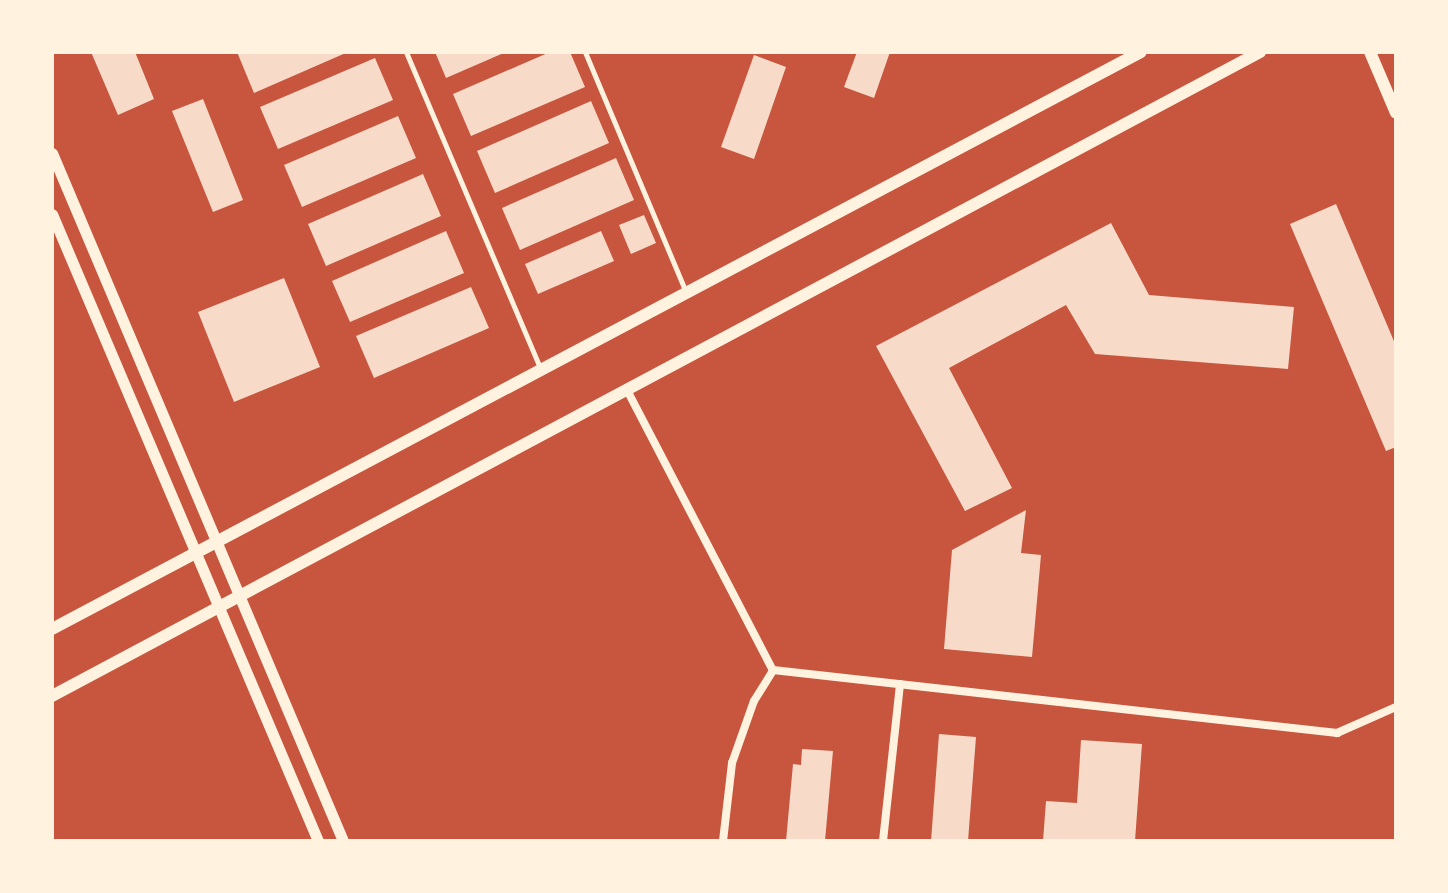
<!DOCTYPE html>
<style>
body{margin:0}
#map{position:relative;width:1448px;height:893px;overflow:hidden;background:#c8553d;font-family:Commissioner,sans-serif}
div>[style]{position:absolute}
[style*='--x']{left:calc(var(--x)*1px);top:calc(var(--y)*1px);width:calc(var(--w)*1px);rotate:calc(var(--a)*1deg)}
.building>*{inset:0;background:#f7dbc8}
.service>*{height:5px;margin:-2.5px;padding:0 2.5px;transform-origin:2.5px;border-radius:2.5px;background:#fff3e0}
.minor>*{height:8px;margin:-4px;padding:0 4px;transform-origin:4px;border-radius:4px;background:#fff3e0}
.tertiary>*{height:11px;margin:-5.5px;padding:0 5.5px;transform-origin:5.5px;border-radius:5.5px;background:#fff3e0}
.secondary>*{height:12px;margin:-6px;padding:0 6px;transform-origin:6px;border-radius:6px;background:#fff3e0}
span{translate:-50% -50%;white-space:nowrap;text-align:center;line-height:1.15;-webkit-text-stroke:6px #fff3e0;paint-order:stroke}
.frame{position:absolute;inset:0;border:54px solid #fff3e0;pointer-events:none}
</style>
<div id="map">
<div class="building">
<div style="clip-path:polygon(91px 52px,135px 52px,154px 99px,118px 115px)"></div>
<div style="clip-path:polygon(237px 52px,348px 52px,254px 93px)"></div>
<div style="clip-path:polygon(435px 52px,506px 52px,446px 78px)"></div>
<div style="clip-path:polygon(550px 52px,570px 52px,585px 87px,471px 136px,453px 94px)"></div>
<div style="clip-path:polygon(857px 52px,890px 52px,874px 98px,844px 87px)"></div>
<div style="clip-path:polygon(754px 55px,786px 67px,754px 159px,721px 147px)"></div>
<div style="clip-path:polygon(375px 58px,393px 100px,278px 149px,260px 107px)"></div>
<div style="clip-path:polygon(203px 99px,243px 200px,213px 212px,172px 111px)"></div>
<div style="clip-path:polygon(591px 101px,609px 143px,495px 193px,477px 151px)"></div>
<div style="clip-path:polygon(398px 116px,416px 158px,302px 207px,284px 165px)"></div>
<div style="clip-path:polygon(616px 158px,634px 200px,520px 250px,502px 208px)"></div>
<div style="clip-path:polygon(423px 174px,441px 216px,326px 266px,308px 224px)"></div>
<div style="clip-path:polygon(1336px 204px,1396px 346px,1396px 447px,1386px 451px,1290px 224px)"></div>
<div style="clip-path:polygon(644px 215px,656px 243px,631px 254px,619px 225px)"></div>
<div style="clip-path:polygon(1111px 223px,1149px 295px,1294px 307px,1288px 369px,1095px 354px,1066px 305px,949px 368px,1012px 488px,965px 511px,876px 346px)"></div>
<div style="clip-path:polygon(446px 231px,464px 273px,350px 322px,332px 281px)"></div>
<div style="clip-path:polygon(601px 231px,614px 261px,538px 294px,525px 264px)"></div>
<div style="clip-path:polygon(284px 278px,320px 367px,234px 402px,198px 312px)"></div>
<div style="clip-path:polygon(471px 287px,489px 328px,374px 378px,356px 336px)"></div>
<div style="clip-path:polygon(1026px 510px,1021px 553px,1041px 555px,1032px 657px,944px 649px,952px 550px)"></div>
<div style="clip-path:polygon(939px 734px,976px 737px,968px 841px,931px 841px)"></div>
<div style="clip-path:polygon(1081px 740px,1142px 744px,1135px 841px,1043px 841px,1046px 801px,1077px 803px)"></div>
<div style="clip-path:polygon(802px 749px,833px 751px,825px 841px,786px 841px,793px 764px,801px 765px)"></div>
</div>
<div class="service">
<div style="--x:406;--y:52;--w:343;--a:67"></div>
<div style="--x:585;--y:52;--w:260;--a:67.2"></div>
</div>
<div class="minor">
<div style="--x:627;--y:390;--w:316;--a:62.5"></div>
<div style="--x:773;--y:670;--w:568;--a:6.37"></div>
<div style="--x:1337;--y:733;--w:64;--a:-23.8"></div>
<div style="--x:723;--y:841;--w:79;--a:-83.4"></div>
<div style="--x:732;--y:763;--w:66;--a:-70.5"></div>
<div style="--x:754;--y:701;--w:36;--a:-58"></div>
<div style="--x:883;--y:841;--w:158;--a:-83.8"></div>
</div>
<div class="tertiary">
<div style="--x:52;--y:153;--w:747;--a:67.07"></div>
<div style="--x:52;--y:214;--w:681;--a:67.01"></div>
</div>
<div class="secondary">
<div style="--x:1370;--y:52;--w:66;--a:66.9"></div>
<div style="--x:52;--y:629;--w:1232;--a:-27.92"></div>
<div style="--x:52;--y:696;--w:1369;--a:-28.06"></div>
</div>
<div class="frame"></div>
</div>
